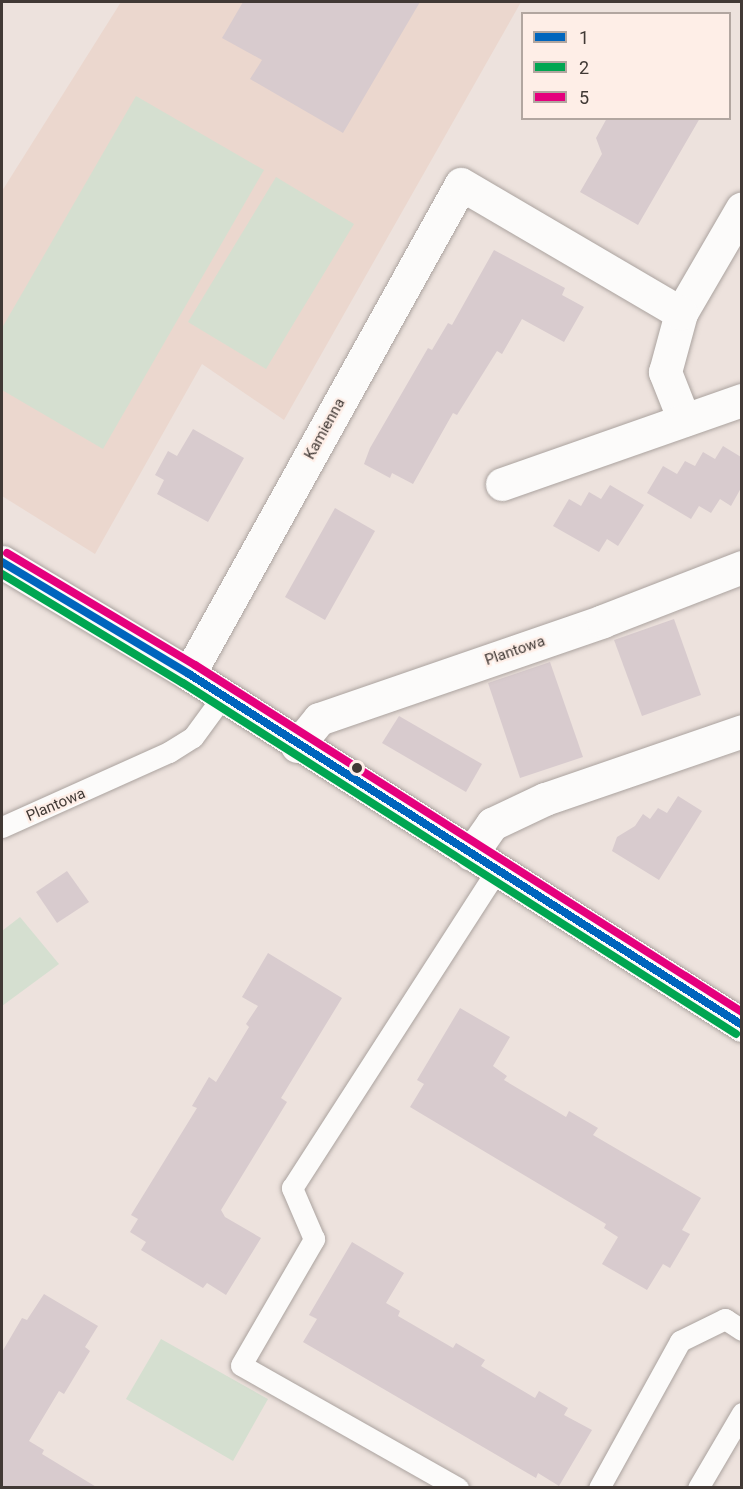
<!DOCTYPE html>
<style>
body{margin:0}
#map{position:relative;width:743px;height:1489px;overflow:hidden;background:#ede2dd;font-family:Roboto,sans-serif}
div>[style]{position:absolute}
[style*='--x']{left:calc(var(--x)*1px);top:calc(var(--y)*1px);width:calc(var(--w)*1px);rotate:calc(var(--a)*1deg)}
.built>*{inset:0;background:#ebd7ce}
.green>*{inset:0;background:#d5dfd0}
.building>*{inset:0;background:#d8cbce}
.roads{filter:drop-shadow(0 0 2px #aba39f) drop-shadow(0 0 2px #aba39f)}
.service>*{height:21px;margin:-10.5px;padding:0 10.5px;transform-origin:10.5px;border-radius:10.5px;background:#fcfbfa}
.minor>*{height:33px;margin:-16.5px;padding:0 16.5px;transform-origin:16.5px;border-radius:16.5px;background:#fcfbfa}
.tertiary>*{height:33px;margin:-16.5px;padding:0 16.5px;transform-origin:16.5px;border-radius:16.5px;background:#fcfbfa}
.bus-1>*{height:8px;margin:-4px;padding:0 4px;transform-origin:4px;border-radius:4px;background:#0065bd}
.bus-2>*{height:8px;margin:-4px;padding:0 4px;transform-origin:4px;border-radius:4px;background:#00a651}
.bus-3>*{height:8px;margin:-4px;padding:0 4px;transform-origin:4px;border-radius:4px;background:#e5007d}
.dots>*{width:16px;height:16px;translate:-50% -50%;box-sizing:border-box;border:3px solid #feeee7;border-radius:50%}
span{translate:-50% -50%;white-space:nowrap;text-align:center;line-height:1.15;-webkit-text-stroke:4.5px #feeee7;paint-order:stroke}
.street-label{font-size:15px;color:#413935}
.frame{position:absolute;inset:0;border:3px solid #413935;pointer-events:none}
.legend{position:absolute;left:521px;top:12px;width:210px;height:108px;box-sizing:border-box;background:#feeee7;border:2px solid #b2a6a0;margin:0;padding:8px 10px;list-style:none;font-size:18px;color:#413935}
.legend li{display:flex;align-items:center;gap:12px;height:30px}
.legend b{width:30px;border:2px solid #b2a6a0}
</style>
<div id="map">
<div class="built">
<div style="clip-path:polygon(121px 2px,521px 2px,284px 420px,202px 364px,95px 554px,2px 496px,2px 191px)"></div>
</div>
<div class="green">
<div style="clip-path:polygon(136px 96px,264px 170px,103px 449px,2px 390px,2px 328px)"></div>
<div style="clip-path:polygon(276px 177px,354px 224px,266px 369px,188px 322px)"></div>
<div style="clip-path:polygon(20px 917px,59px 964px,2px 1006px,2px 931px)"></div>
<div style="clip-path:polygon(161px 1339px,268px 1399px,233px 1461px,126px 1399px)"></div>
</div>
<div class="building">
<div style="clip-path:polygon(243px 2px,420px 2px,343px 133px,250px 79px,262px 60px,222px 38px)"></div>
<div style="clip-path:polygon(607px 118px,700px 118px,638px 225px,580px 192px,602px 154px,596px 138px)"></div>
<div style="clip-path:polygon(494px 250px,565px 288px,562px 295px,584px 307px,564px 342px,522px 319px,502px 354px,497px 351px,457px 415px,453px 413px,413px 484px,392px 473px,390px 478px,364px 464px,370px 448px,428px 348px,432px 350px,448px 323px,452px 325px)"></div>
<div style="clip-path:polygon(193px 429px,244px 458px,208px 522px,157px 494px,164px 480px,155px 475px,168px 451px,177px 456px)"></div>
<div style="clip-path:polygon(723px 446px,741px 457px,741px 488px,731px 506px,720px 499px,711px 513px,699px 506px,691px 519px,647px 493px,663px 466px,677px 474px,685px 461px,695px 466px,703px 452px,715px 459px)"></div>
<div style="clip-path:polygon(610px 485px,644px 505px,618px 546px,607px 539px,599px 552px,553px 526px,569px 499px,581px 506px,589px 492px,601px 499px)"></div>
<div style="clip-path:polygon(335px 508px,375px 531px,325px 620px,285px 597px)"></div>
<div style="clip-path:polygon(674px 619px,701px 695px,642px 716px,614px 640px)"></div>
<div style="clip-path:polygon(550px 662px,583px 757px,520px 778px,488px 683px)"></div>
<div style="clip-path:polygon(399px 716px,482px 764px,466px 792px,382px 743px)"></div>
<div style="clip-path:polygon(678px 796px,702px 811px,659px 880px,612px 851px,617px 837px,635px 826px,643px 814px,650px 819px,658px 808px,667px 813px)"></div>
<div style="clip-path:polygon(67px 871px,89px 902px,57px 923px,36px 892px)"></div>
<div style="clip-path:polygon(268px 953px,342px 998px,281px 1098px,287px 1102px,221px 1210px,225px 1217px,261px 1238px,226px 1295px,207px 1283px,203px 1288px,141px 1250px,146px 1242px,130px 1232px,138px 1219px,131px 1215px,197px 1108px,192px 1106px,209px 1077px,216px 1082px,249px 1027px,246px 1024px,258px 1006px,242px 997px)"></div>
<div style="clip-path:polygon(460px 1008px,510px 1037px,493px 1066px,507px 1076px,504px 1080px,566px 1117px,569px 1111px,598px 1128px,593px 1135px,701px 1198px,682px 1230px,690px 1234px,670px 1268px,663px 1264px,647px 1290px,602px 1264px,618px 1237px,604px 1228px,606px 1224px,410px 1107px,424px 1084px,417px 1080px)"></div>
<div style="clip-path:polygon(352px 1242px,404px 1273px,386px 1303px,400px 1311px,398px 1316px,453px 1348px,456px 1343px,485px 1360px,481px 1366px,535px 1398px,539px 1391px,568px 1408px,564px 1415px,592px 1430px,559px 1486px,538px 1473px,536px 1478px,303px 1342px,317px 1319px,309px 1315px)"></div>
<div style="clip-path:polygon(44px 1294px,98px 1326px,85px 1347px,90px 1351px,64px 1394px,59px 1391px,29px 1441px,44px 1450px,42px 1454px,98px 1488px,2px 1488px,2px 1352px,22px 1318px,27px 1320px)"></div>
</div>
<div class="roads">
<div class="service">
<div style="--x:2;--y:827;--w:183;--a:-24.2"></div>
<div style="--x:169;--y:752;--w:28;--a:-32"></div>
<div style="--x:193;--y:737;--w:51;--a:-53.8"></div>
<div style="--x:458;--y:1488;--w:249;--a:-150.5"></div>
<div style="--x:241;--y:1365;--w:146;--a:-59.9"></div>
<div style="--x:314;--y:1239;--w:56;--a:-113.3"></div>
<div style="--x:292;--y:1188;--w:378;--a:-57.2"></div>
<div style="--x:599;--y:1488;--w:168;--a:-61.1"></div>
<div style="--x:680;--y:1341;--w:50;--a:-26.1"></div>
<div style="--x:725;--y:1319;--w:20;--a:33"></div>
<div style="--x:698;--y:1488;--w:87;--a:-59.6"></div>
</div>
<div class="minor">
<div style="--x:684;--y:420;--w:52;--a:-111.6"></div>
<div style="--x:665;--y:372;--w:61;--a:-74.8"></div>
<div style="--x:681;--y:313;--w:121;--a:-59.8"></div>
<div style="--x:502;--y:484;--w:254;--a:-19.3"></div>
<div style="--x:189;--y:674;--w:560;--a:-60.97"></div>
<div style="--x:461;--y:184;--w:255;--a:30.4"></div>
<div style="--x:297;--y:746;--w:35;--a:-51"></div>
<div style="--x:319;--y:719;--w:300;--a:-19"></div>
<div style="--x:603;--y:621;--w:149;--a:-21.2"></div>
<div style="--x:471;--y:854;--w:37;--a:-55"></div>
<div style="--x:492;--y:824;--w:59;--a:-25.3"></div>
<div style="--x:545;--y:799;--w:208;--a:-19"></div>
</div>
<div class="tertiary">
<div style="--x:2;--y:562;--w:218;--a:30.9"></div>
<div style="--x:189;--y:674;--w:655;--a:32.4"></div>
</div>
</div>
<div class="bus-1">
<div style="--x:2;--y:562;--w:218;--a:30.9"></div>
<div style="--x:189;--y:674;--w:655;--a:32.4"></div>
</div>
<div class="bus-2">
<div style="--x:2;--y:574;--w:211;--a:31.1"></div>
<div style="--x:183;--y:683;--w:655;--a:32.4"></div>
</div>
<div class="bus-3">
<div style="--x:7;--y:553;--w:219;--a:30.8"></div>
<div style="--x:195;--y:665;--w:648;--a:32.39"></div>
</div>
<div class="dots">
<div style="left:357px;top:768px;background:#413935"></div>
</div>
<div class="street-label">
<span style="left:325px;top:429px;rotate:-61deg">Kamienna</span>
<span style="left:515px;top:651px;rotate:-19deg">Plantowa</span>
<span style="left:56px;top:805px;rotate:-23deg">Plantowa</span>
</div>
<div class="frame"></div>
<ul class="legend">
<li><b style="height:8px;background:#0065bd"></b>1</li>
<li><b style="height:8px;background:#00a651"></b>2</li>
<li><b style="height:8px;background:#e5007d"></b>5</li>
</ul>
</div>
